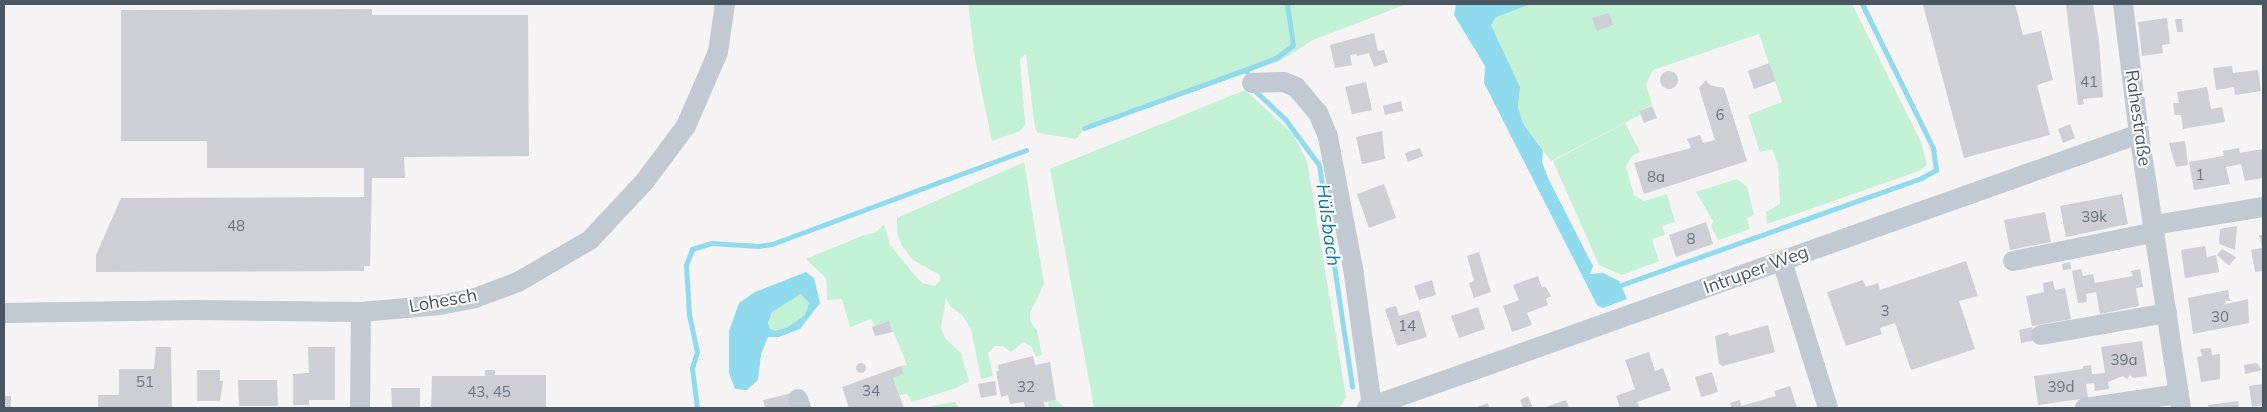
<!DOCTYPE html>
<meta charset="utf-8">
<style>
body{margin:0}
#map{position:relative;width:2267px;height:412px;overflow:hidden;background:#f5f3f3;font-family:Mulish,sans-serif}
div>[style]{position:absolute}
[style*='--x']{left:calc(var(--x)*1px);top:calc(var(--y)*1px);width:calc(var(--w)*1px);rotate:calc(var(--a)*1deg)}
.green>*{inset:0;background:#c3f1d5}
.water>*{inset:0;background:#90daee}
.stream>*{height:5px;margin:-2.5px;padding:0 2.5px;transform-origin:2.5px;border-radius:2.5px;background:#90daee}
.building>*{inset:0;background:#cdcfd5}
.round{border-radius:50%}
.minor>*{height:20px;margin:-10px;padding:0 10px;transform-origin:10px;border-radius:10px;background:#c1cad2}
span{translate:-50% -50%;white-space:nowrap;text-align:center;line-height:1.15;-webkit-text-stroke:4px #fff;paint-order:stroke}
.number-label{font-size:15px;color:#6b747e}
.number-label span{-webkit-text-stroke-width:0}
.street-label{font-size:18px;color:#4a5661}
.water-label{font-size:19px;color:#0c7c9b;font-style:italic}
.frame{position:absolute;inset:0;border:5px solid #4a5661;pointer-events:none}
</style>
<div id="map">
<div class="green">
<div style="clip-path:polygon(968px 4px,1407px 4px,1313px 40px,1280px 61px,1083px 131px,1076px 139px,1038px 133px,1035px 128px,1026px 54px,1020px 59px,1025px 125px,1020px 131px,992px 141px,975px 59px)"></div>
<div style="clip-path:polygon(1531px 4px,1852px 4px,1921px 142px,1927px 165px,1919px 171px,1767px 224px,1766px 212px,1780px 204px,1778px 164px,1772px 149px,1760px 152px,1748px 115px,1782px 102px,1759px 34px,1653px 70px,1646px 84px,1652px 105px,1639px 111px,1640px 115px,1551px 161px,1523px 123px,1518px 107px,1520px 87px,1491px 25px,1496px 17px)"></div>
<div style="clip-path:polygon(1245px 90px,1293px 134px,1307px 161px,1346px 397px,1343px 403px,1339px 408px,1094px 408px,1050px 169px)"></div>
<div style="clip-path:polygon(1625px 123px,1640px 152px,1631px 157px,1626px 167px,1634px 195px,1644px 201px,1667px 194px,1675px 222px,1662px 226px,1665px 235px,1652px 239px,1659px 261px,1622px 275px,1599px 265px,1553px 161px)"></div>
<div style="clip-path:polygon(1024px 162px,1044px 284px,1030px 313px,1030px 321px,1037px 331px,1042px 355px,1036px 357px,1032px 347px,1023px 342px,1011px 352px,1003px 346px,995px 346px,988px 353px,993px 376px,981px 379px,971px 329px,962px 315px,950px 306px,946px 297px,941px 328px,945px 338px,961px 353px,969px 381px,956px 388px,912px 402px,907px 394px,899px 395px,893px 378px,904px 374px,901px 366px,907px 365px,889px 321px,875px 326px,871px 319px,850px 327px,842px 299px,827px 300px,826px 278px,806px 259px,864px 235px,875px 233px,884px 224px,890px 245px,913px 273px,922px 283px,935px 286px,940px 281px,940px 275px,913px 260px,902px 246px,897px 233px,897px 218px)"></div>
<div style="clip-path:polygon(1737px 179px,1747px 187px,1754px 215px,1747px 218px,1750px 229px,1718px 240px,1711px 226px,1713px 221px,1696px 192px)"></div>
<div style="clip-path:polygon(801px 294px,809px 303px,805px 315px,788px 327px,775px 331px,770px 329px,768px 323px,772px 312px)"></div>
<div style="clip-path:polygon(1056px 400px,1065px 408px,1049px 408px,1048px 401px)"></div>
<div style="clip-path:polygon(955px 402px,959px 408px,924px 408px,947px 403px)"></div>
</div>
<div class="water">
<div style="clip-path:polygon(1456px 4px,1531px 4px,1496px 17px,1491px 25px,1520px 87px,1518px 107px,1523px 123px,1543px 151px,1542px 162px,1548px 178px,1593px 266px,1590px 274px,1603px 273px,1619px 281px,1627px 299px,1603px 308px,1597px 305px,1484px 83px,1485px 66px,1454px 15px)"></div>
<div style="clip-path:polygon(evenodd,806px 272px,814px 278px,820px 303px,800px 329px,779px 337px,768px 337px,761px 354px,758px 380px,747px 390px,735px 389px,729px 373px,729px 331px,739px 303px,755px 292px,806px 272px,801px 294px,809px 303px,805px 315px,788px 327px,775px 331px,770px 329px,768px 323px,772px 312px,801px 294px)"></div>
</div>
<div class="stream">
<div style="--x:1247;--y:72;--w:3;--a:-90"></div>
<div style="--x:1247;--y:69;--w:31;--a:-21"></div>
<div style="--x:1276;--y:58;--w:21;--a:-37"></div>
<div style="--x:1293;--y:45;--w:41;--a:-98.3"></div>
<div style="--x:1252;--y:88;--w:45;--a:43.2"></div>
<div style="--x:1285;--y:119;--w:57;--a:53.5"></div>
<div style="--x:1319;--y:165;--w:224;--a:81.5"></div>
<div style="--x:1084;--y:128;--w:173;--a:-19.9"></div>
<div style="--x:1621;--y:285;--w:319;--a:-19.6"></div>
<div style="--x:1921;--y:178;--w:17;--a:-28"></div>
<div style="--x:1936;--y:170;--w:22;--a:-98"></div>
<div style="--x:1933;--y:148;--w:161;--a:-116.2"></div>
<div style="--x:697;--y:408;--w:40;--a:-97.1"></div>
<div style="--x:692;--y:368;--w:17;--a:-73"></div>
<div style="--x:697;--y:352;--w:39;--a:-102"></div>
<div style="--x:689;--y:314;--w:49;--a:-93.5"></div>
<div style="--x:686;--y:265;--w:17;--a:-69"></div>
<div style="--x:692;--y:249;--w:21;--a:-17"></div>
<div style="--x:712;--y:243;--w:46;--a:3.7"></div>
<div style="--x:758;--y:246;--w:14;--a:-8"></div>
<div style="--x:772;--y:244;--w:271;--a:-20.3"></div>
</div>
<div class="building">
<div style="clip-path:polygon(1929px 4px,2015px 4px,2023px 35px,2041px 31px,2053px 80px,2037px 85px,2050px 135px,1964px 158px,1923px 5px)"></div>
<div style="clip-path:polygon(2066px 4px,2093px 4px,2099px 41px,2103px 97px,2083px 99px,2084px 104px,2078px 105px)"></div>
<div style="clip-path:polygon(372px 9px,372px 15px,528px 15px,529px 156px,404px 157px,405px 178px,372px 178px,370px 266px,364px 266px,364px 271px,96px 272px,96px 255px,121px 198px,364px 197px,364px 168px,207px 168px,207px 141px,121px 141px,121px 10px)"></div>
<div style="clip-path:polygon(1609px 13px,1613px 25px,1597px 31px,1592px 18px)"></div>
<div style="clip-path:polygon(2167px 18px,2170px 44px,2162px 45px,2163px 53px,2142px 56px,2138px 22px)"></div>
<div style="clip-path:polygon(2175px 19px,2182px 19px,2183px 32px,2177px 32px)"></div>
<div style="clip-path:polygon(1374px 33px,1378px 51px,1384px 50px,1388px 62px,1374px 67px,1369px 53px,1357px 56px,1356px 54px,1350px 55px,1352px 65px,1335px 68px,1330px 45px)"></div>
<div style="clip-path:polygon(1769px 63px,1776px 81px,1754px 89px,1748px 71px)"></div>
<div style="clip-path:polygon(2232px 66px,2233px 73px,2258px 70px,2261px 91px,2235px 95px,2234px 87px,2216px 90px,2213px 68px)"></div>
<div class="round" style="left:1660px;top:71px;width:18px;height:18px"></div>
<div style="clip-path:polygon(1706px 80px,1710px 85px,1724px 88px,1747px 161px,1644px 194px,1634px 163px,1691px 148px,1687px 139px,1700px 135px,1703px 143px,1715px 140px,1699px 88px)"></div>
<div style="clip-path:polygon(1366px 82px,1372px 110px,1352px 114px,1345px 87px)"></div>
<div style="clip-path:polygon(2207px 87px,2211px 109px,2222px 107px,2225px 122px,2183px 129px,2181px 115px,2175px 115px,2173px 103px,2179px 103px,2177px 92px)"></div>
<div style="clip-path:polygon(1401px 101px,1403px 111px,1385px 115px,1383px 106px)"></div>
<div style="clip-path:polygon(1652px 106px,1657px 118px,1644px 123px,1639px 111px)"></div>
<div style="clip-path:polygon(2070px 124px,2075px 138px,2063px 143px,2058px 129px)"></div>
<div style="clip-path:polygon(1382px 131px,1385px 159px,1362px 164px,1356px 137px)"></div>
<div style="clip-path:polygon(2185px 141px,2188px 165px,2176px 167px,2169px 143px)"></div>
<div style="clip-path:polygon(1420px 148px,1423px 156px,1408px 162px,1405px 153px)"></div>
<div style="clip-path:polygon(2239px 148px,2240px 153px,2263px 149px,2263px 178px,2245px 181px,2241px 164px,2226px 167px,2230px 184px,2194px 190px,2189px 162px,2224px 156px,2223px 151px)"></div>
<div style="clip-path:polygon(1384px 184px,1396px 218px,1369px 228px,1357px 194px)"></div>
<div style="clip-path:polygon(2122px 194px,2128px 224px,2066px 237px,2060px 206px)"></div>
<div style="clip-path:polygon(2045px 212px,2051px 242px,2010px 250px,2004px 220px)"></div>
<div style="clip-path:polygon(1706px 222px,1713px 244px,1676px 257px,1669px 235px)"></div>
<div style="clip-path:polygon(2237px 226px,2235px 250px,2219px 244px,2220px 229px)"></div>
<div style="clip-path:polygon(2259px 235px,2263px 235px,2263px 271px,2255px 272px,2251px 250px,2262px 248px)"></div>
<div style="clip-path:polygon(2205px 246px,2207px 257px,2216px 255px,2219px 272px,2185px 278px,2181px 250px)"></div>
<div style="clip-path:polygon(2222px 249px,2236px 257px,2229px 266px,2217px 255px)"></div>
<div style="clip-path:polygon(1479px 252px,1491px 292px,1474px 298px,1469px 283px,1474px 281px,1467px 256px)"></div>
<div style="clip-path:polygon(1966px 261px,1978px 296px,1959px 301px,1975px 349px,1911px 370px,1895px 323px,1880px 328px,1882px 334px,1846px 346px,1827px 292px,1863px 280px,1866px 287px,1878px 283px,1880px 290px)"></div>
<div style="clip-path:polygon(2070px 262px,2071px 269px,2063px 270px,2062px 264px)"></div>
<div style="clip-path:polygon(2081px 269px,2083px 276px,2093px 274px,2095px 283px,2133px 276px,2131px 271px,2140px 269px,2143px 287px,2136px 288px,2139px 306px,2100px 314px,2096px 292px,2086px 294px,2087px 302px,2078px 303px,2072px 271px)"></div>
<div style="clip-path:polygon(1538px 276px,1542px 288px,1545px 286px,1551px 296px,1546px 299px,1548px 305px,1527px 313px,1532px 325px,1512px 332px,1503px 306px,1519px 300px,1513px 285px)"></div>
<div style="clip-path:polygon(1432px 280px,1436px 295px,1419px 300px,1414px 286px)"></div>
<div style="clip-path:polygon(2053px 281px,2055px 290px,2065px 288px,2071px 319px,2032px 326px,2026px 296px,2044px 292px,2043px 283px)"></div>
<div style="clip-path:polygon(2228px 290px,2230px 301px,2225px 301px,2226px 304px,2248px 299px,2249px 323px,2193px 334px,2188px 298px)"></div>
<div style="clip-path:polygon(1396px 306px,1399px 316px,1419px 310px,1427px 337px,1397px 346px,1385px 309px)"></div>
<div style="clip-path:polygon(1478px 307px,1485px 329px,1459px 338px,1451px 316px)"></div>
<div style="clip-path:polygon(889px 321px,893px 332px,875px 336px,872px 327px)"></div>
<div style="clip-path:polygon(1768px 325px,1775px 352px,1723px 366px,1719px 364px,1715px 336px,1728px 332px,1729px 336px)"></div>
<div style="clip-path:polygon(2032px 327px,2035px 340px,2021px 343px,2019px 330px)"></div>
<div style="clip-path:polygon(2142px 341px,2147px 376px,2133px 378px,2130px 375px,2127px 379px,2123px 376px,2108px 382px,2109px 389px,2095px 391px,2094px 383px,2086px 384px,2088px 398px,2038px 405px,2034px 376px,2083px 369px,2083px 366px,2091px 365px,2092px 374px,2105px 373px,2101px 347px)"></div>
<div style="clip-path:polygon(156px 347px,171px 347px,172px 408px,98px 408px,98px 395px,119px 395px,119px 369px,154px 369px)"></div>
<div style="clip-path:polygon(308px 347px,335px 347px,335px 400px,309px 400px,309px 405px,293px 405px,293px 374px,309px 373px)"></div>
<div style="clip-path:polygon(2211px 348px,2212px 355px,2220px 354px,2220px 379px,2201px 382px,2197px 357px,2202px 356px,2200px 349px)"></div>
<div style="clip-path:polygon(1649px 352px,1655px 371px,1663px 368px,1671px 390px,1637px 402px,1640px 408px,1620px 408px,1616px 396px,1635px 389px,1625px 360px)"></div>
<div style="clip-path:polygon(1033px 356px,1035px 365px,1050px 362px,1056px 400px,1044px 402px,1045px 408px,1025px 408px,1024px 402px,1010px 404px,1008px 395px,1001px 397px,996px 371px,999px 371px,998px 365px)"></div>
<div class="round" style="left:856px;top:363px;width:10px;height:10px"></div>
<div style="clip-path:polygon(2257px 363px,2262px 370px,2245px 374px,2244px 365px)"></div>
<div style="clip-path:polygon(901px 366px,904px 374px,893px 378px,904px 408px,849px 408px,842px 387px)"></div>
<div style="clip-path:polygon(197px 370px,220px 370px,220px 381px,223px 381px,220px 401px,197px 401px)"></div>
<div style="clip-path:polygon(485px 370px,495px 370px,495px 375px,546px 375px,546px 408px,431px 408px,432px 376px,485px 376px)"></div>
<div style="clip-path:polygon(1712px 372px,1718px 392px,1701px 397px,1695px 377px)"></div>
<div style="clip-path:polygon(238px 380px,277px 380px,278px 406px,239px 406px)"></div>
<div style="clip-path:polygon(995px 381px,997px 395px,981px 398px,978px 384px)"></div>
<div style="clip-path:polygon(2263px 384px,2263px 405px,2252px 407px,2249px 386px)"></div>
<div style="clip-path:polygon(1790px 386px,1797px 408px,1732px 408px,1730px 403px,1740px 400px,1741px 406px,1776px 396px,1774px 391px)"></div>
<div style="clip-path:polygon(391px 388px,420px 388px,420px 408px,392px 408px)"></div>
<div style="clip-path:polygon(792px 393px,795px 408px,765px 408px,763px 400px)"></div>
<div style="clip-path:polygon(4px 396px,11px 396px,11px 408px,4px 408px)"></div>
<div style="clip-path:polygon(1528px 396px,1533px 408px,1523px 408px,1520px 400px)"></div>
<div style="clip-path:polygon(1566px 400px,1569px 408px,1543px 408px)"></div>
<div style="clip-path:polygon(2238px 401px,2239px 408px,2209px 408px,2208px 405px)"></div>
<div style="clip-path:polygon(1488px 403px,1489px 408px,1475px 408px)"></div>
</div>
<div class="minor">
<div style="--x:2123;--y:4;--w:131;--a:83"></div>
<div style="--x:2139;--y:134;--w:277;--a:81.3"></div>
<div style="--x:1252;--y:83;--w:32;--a:-2"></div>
<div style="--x:1284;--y:82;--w:13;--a:23"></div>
<div style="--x:1296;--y:87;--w:34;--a:50"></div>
<div style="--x:1318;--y:113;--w:26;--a:67"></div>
<div style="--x:1328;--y:137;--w:133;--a:79.2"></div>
<div style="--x:1353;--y:268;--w:139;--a:82.2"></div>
<div style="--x:2154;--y:225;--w:110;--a:-9.4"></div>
<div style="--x:1782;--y:261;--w:154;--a:72.6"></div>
<div style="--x:2013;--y:261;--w:145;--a:-11.5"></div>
<div style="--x:4;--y:313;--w:192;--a:-0.9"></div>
<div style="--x:196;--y:310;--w:165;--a:0.7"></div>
<div style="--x:361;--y:312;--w:79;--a:-5.1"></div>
<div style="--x:440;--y:305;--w:36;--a:-11"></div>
<div style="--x:475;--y:298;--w:46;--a:-20.4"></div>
<div style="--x:518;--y:282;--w:83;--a:-30.3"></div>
<div style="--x:590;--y:240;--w:81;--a:-47"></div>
<div style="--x:645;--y:181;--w:69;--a:-53.3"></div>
<div style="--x:686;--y:126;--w:81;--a:-66.6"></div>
<div style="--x:718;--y:52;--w:49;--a:-81.7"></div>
<div style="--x:2041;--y:335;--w:128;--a:-9.9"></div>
<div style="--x:798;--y:399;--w:9;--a:72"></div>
<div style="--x:360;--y:408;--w:96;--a:-89.4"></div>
<div style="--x:1367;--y:408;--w:819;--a:-19.54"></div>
<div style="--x:2085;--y:408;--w:95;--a:-8.5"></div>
</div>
<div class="number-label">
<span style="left:2089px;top:82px">41</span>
<span style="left:1720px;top:115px">6</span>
<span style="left:2200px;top:175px">1</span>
<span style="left:1656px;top:177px">8a</span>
<span style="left:2094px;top:217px">39k</span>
<span style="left:236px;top:226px">48</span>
<span style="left:1691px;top:239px">8</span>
<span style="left:1885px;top:311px">3</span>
<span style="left:2220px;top:317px">30</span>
<span style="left:1407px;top:326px">14</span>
<span style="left:2124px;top:360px">39a</span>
<span style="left:145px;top:382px">51</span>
<span style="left:1026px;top:387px">32</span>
<span style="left:2061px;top:387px">39d</span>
<span style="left:871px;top:391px">34</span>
<span style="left:489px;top:392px">43, 45</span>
</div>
<div class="street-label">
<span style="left:2138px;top:118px;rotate:82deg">Rahestraße</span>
<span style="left:1756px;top:270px;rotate:-20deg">Intruper Weg</span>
<span style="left:443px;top:301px;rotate:-10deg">Lohesch</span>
</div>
<div class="water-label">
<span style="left:1328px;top:225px;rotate:82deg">Hülsbach</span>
</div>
<div class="frame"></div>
</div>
